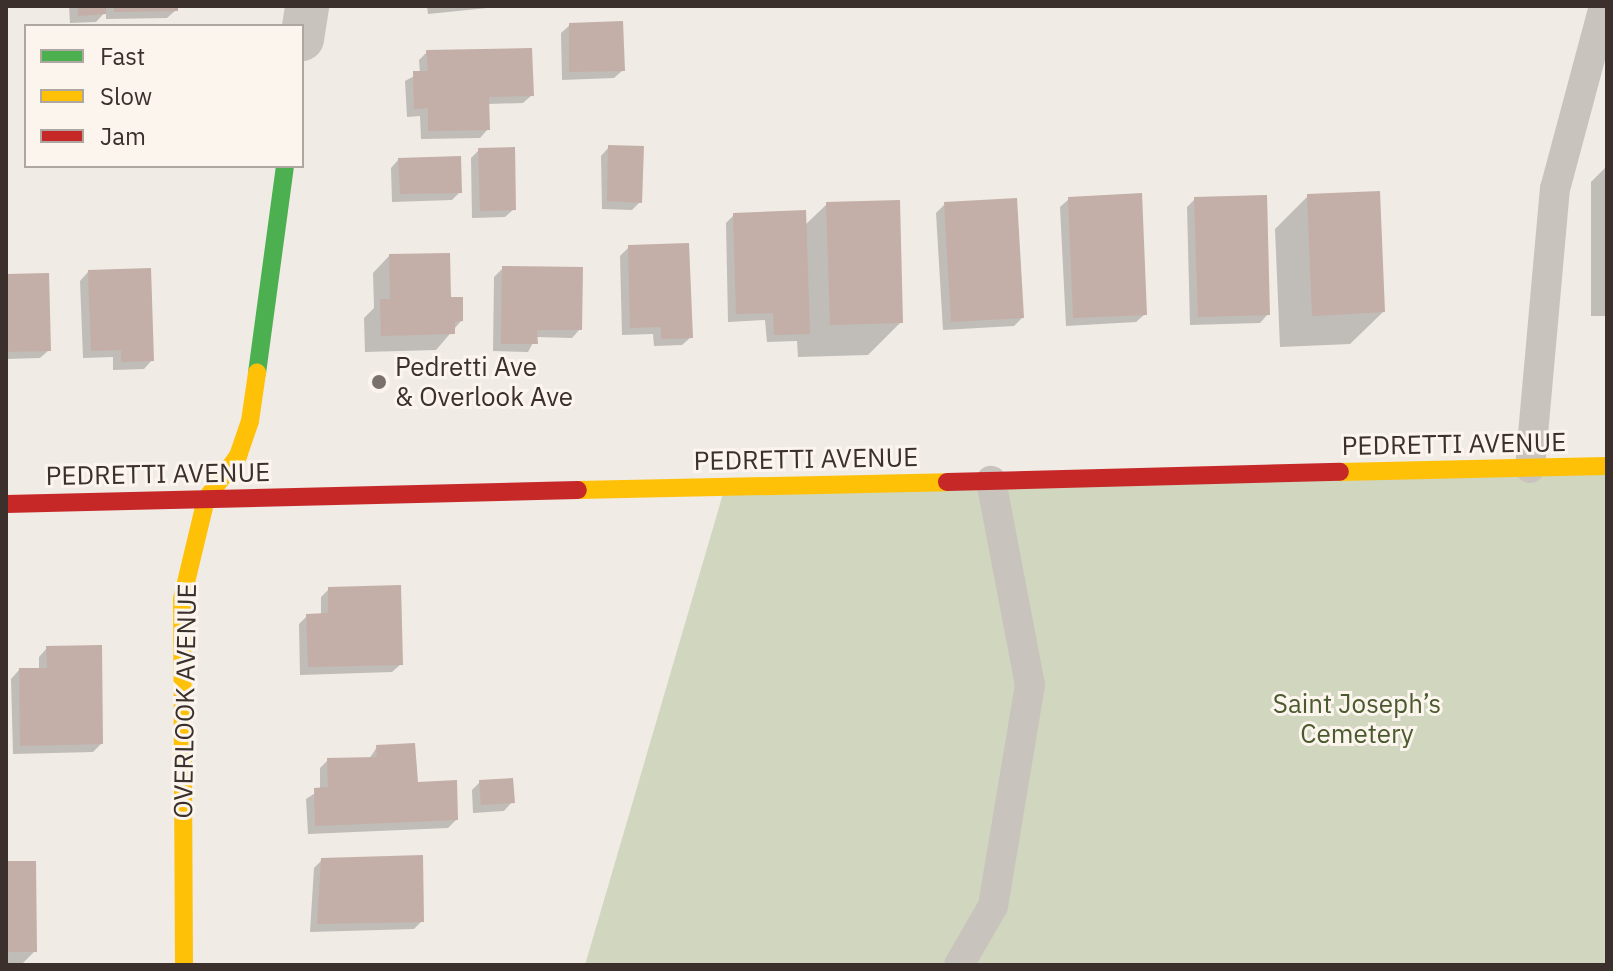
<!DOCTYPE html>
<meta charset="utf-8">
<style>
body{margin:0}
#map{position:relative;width:1613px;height:971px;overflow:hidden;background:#f0ebe5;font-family:"IBM Plex Sans",sans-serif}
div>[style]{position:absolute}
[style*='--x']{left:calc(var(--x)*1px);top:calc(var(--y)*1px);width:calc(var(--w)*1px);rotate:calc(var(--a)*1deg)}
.green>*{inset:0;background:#d1d6bf}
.shadow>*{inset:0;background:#0003}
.building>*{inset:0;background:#c3afa7}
.lane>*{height:30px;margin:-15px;padding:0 15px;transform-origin:15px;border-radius:15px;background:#c9c3be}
.street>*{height:44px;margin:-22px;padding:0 22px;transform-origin:22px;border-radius:22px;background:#c9c3be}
.fast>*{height:18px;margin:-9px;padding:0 9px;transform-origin:9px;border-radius:9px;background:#4caf50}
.slow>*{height:18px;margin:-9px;padding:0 9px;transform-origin:9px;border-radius:9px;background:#ffc107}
.jam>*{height:18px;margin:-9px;padding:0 9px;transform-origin:9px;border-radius:9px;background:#c62828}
.dots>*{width:22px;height:22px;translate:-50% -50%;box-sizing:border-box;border:4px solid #fbf5ee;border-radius:50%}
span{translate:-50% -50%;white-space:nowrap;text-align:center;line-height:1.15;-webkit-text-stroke:6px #fbf5ee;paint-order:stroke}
.poi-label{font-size:26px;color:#3b302b}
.left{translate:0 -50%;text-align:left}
.street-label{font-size:26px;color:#3b302b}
.park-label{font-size:26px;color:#4a5a2e}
.frame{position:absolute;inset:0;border:8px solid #3b302b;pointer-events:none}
.legend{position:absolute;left:24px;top:24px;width:280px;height:144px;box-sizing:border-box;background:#fbf5ee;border:2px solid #aea6a0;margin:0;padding:10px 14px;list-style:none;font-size:24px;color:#3b302b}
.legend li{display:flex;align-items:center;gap:16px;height:40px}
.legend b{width:40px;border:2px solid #aea6a0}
</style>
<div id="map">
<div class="green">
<div style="clip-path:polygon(1607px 466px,1607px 965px,585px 965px,725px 487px)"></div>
</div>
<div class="shadow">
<div style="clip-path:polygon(69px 6px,176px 6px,176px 10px,167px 18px,106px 19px,106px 11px,96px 22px,70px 23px)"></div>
<div style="clip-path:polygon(427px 6px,507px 6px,428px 14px)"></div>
<div style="clip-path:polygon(570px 25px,623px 70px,614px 78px,562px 80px,561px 33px)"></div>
<div style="clip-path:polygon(427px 52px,532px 95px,523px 103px,488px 104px,488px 129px,480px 138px,421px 139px,420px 116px,407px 117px,405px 81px,420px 73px,419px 60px)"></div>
<div style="clip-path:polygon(609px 147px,640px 202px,632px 210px,602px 209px,601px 156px)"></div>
<div style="clip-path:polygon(479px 150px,514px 209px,505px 217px,472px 218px,471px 158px)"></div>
<div style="clip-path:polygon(399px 159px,460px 192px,452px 200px,392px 202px,391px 168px)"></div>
<div style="clip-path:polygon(1607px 166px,1607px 316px,1591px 316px,1591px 182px)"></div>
<div style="clip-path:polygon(1308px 196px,1383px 312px,1350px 344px,1280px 347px,1275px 229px)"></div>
<div style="clip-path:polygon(1069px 199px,1145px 314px,1136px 322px,1066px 326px,1060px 207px)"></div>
<div style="clip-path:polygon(1195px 199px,1268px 314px,1260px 323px,1190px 325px,1187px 207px)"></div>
<div style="clip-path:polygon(827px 204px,901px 322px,868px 355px,798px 357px,797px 341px,767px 342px,765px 320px,728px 322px,726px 223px,734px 215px,804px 226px)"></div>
<div style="clip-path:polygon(945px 204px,1022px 318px,1014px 326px,943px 330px,936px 213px)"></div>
<div style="clip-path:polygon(629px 247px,691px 337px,682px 345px,654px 346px,653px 334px,622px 335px,620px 256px)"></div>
<div style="clip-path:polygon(389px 256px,449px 299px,461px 321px,436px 350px,365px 352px,364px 318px,374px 308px,373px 273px)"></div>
<div style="clip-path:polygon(503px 268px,580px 329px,572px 338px,536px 337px,528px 352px,493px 351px,494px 277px)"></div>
<div style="clip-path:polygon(88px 272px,152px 360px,144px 369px,113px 370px,113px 357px,83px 358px,80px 281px)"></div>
<div style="clip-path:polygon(6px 276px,49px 350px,40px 358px,6px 359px)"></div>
<div style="clip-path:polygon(329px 589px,401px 664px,392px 672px,300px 675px,299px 624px,307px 616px,321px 615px,321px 597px)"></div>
<div style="clip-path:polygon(47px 648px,101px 744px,93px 752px,13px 754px,11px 679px,19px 670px,39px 670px,39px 657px)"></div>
<div style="clip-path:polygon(377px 747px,456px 820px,448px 828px,308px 834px,306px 799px,320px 790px,320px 768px,328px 760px,369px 759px)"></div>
<div style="clip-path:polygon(480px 782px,512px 802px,504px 811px,473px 813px,472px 790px)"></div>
<div style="clip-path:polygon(322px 860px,422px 921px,414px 929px,310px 932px,314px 868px)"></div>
<div style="clip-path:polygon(6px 863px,35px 951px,21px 965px,6px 965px)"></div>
</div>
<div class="building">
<div style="clip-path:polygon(78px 6px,106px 6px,106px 14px,78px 16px)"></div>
<div style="clip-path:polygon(114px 6px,178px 6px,178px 11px,114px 12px)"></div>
<div style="clip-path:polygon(623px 21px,625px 71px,569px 72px,569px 23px)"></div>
<div style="clip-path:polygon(532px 48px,534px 96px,489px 97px,490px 130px,428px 131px,428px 108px,414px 109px,413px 71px,428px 71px,426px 50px)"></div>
<div style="clip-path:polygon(608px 145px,644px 146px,642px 203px,607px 201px)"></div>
<div style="clip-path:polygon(515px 147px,516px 210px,480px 211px,478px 148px)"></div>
<div style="clip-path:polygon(461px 156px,462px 193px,400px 194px,398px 158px)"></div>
<div style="clip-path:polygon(1380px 191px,1385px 312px,1312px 316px,1307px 194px)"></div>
<div style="clip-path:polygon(1142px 193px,1147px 315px,1073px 318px,1068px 197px)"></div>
<div style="clip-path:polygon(1267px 195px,1270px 315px,1198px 317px,1194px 197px)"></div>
<div style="clip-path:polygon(1017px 198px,1024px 318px,951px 322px,944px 202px)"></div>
<div style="clip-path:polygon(900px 200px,903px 323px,830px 325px,826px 202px)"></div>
<div style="clip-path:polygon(806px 210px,810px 334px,774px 335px,773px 313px,736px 314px,733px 213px)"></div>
<div style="clip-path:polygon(689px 243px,693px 338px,661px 339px,661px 327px,630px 328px,628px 245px)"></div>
<div style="clip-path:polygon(450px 253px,451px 297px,463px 297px,463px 321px,455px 322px,455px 334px,381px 336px,380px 299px,390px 299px,389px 254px)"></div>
<div style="clip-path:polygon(502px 266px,583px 267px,582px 330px,537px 330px,538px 344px,501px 344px)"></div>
<div style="clip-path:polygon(151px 268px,154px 361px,121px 362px,121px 350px,91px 351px,88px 270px)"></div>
<div style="clip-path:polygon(49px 273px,51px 351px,6px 352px,6px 274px)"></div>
<div style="clip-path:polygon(401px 585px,403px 665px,308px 667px,306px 614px,328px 613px,328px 587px)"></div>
<div style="clip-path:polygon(102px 645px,103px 744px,20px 746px,19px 668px,47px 668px,46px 646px)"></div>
<div style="clip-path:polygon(415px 743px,418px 782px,457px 780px,458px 820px,315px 826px,314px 788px,328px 787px,327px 758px,377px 757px,376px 745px)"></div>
<div style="clip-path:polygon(513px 778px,515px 803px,481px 805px,479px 780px)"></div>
<div style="clip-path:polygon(423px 855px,424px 922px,317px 924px,321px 858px)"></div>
<div style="clip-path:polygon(6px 861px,36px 861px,37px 952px,6px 952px)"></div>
</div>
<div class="lane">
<div style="--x:1530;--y:468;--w:280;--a:-84.9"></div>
<div style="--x:1555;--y:189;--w:189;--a:-75"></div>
<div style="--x:959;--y:965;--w:68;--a:-60"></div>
<div style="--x:993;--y:906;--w:224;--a:-80.5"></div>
<div style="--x:1030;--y:685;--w:208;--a:-100.8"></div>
</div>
<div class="street">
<div style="--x:302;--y:39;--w:33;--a:-81"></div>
</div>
<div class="fast">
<div style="--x:257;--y:373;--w:209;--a:-82.3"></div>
</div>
<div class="slow">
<div style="--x:1340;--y:472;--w:267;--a:-1.3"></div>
<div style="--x:578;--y:490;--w:369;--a:-1.2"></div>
<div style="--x:184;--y:965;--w:366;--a:-90.3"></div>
<div style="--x:182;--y:599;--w:103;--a:-76.5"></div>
<div style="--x:206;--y:499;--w:54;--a:-53.3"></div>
<div style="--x:238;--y:456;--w:37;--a:-71"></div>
<div style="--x:250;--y:421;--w:49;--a:-81.7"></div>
</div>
<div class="jam">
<div style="--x:947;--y:482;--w:393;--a:-1.5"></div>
<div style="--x:6;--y:504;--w:572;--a:-1.4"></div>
</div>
<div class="dots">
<div style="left:379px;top:382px;background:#7a716c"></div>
</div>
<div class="poi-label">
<span class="left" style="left:395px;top:382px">Pedretti Ave<br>&amp; Overlook Ave</span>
</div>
<div class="street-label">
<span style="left:1454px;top:444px;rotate:-1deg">PEDRETTI AVENUE</span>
<span style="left:806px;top:459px;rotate:-1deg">PEDRETTI AVENUE</span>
<span style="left:158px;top:474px;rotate:-1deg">PEDRETTI AVENUE</span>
<span style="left:185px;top:701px;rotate:-89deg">OVERLOOK AVENUE</span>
</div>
<div class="park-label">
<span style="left:1357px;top:719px">Saint Joseph’s<br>Cemetery</span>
</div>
<div class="frame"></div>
<ul class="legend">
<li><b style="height:10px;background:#4caf50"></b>Fast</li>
<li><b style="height:10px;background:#ffc107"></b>Slow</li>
<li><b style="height:10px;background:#c62828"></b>Jam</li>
</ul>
</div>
